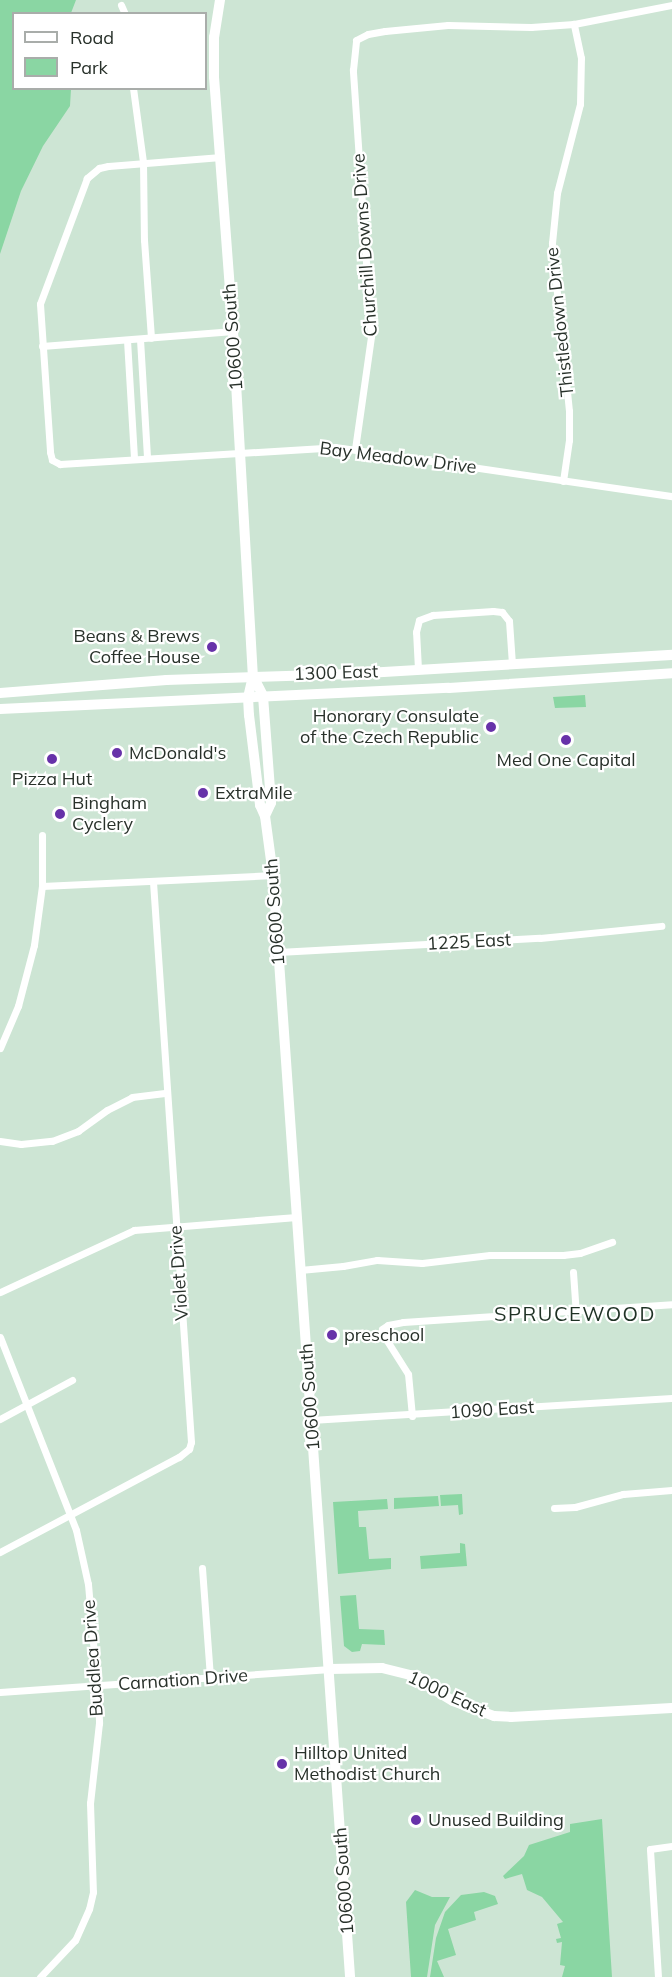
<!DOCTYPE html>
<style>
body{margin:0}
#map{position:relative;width:672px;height:1977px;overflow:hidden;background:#cde5d4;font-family:Mulish,sans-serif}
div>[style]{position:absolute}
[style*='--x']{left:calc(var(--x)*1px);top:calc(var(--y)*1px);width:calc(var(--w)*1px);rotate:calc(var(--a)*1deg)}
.green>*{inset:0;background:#8ad6a3}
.street>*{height:7px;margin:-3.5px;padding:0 3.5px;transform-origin:3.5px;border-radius:3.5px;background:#fff}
.secondary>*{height:10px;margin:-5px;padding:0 5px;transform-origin:5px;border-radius:5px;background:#fff}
.primary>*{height:10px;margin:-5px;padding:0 5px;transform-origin:5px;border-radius:5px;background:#fff}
.dots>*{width:16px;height:16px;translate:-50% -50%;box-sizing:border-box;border:3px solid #fff;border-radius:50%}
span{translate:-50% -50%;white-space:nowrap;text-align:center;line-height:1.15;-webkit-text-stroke:4.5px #fff;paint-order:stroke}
.street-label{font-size:18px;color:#28312a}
.poi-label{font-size:18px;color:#28312a}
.right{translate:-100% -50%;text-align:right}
.left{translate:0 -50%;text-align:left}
.neighbourhood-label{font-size:20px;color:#1f3225;letter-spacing:1.5px}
.legend{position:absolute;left:12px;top:12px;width:195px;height:78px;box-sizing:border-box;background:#fff;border:2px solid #a9adaa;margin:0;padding:8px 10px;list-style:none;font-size:18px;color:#28312a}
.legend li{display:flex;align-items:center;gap:12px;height:30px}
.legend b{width:30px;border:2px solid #a9adaa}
</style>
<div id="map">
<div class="green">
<div style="clip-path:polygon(0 0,76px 0,71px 13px,14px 14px,14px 88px,71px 89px,70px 106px,43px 146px,21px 191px,0 254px)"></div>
<div style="clip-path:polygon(585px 695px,586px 707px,555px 708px,553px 697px)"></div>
<div style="clip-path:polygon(462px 1494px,463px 1514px,459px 1515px,458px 1505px,441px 1506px,440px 1495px)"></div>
<div style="clip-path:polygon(438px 1496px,439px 1506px,394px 1509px,394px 1498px)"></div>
<div style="clip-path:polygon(387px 1499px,388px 1509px,358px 1511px,359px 1527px,366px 1527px,369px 1559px,391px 1558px,391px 1569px,338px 1574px,333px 1502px)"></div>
<div style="clip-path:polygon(460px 1543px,465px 1544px,467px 1566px,421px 1569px,420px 1556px,460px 1553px)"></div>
<div style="clip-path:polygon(356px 1595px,359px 1629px,384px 1630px,385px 1645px,362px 1644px,360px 1651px,352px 1652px,344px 1646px,340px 1596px)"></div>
<div style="clip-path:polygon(602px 1819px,612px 1977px,562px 1977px,565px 1966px,560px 1965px,562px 1942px,557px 1943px,556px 1939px,561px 1938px,557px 1924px,563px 1922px,542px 1897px,527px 1890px,522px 1874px,505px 1879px,503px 1876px,524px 1856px,529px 1845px,570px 1832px,570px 1824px)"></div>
<div style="clip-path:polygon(415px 1890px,432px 1897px,450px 1897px,435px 1925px,427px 1977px,411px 1977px,406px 1902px)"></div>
<div style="clip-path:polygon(484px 1892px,495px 1896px,498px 1904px,474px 1912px,476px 1920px,448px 1929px,456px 1955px,437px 1961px,444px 1977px,430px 1977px,436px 1938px,445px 1912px,461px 1895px)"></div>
</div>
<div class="street">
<div style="--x:121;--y:5;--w:10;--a:66"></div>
<div style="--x:133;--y:88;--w:75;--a:82.3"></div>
<div style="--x:143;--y:162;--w:78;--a:89.3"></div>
<div style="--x:144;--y:240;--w:98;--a:85.9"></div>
<div style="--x:221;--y:157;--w:113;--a:175.4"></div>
<div style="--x:108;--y:166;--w:9;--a:167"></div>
<div style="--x:99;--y:168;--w:16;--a:140"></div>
<div style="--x:87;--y:178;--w:134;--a:110.5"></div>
<div style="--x:40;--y:304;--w:148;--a:86.1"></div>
<div style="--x:50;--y:452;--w:8;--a:76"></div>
<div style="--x:52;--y:460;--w:9;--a:27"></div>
<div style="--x:60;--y:464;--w:276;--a:-3.5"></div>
<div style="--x:335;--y:447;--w:341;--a:8.3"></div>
<div style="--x:140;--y:339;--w:119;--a:86.6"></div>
<div style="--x:127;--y:340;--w:119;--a:86.6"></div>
<div style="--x:42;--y:346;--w:192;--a:-4.5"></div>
<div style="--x:355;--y:449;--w:114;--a:-81.9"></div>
<div style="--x:371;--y:336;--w:267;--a:-93.9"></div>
<div style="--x:353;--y:70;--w:30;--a:-84"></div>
<div style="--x:356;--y:40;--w:13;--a:-27"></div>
<div style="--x:368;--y:34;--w:17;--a:-10"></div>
<div style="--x:385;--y:31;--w:63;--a:-5.4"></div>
<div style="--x:448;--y:25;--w:83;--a:1.4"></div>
<div style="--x:531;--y:27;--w:43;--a:-4"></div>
<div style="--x:574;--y:24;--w:100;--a:-11"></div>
<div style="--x:563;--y:481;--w:41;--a:-81.7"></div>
<div style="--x:569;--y:440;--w:29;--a:-90"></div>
<div style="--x:569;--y:411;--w:169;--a:-95.8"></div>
<div style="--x:552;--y:243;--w:50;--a:-84.3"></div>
<div style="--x:557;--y:193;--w:92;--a:-75.5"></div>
<div style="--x:580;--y:104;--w:46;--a:-88.8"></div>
<div style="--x:581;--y:58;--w:35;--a:-102"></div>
<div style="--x:418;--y:669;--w:37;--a:-93"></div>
<div style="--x:416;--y:632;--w:12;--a:-76"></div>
<div style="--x:419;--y:620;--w:15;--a:-20"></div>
<div style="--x:433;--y:615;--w:60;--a:-3.8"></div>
<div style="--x:493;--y:611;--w:9;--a:6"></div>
<div style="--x:502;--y:612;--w:11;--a:52"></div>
<div style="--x:509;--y:621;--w:43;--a:86"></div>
<div style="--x:42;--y:886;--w:231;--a:-2.7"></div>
<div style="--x:278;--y:952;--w:262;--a:-3.1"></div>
<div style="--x:540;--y:938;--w:122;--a:-5.7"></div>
<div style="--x:0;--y:1048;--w:46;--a:-66.8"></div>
<div style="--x:18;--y:1006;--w:63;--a:-75.3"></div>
<div style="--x:34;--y:945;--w:60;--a:-82.3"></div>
<div style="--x:42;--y:886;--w:51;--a:-90"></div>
<div style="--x:0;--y:1141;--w:21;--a:8"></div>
<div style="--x:21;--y:1144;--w:31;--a:-6"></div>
<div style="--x:52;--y:1141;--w:28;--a:-21"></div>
<div style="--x:78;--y:1131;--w:36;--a:-36"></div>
<div style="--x:107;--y:1110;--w:28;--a:-27"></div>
<div style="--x:132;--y:1097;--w:35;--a:-7"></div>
<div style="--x:300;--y:1270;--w:43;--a:-5.3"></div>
<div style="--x:343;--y:1266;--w:35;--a:-10"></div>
<div style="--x:377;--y:1260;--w:45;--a:3.8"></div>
<div style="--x:422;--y:1263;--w:68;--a:-6.7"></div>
<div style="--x:490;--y:1255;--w:73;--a:0"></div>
<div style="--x:563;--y:1255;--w:17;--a:-7"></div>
<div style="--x:580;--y:1253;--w:34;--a:-19"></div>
<div style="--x:573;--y:1272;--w:39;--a:86"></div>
<div style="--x:0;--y:1292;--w:148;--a:-24.8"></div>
<div style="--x:134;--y:1230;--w:163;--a:-4.6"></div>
<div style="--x:0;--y:1337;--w:207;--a:68.5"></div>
<div style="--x:76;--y:1530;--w:55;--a:77.5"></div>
<div style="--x:88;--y:1584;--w:117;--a:85.1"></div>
<div style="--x:98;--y:1701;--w:22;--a:87"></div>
<div style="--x:99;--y:1723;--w:81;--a:96.4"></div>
<div style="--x:90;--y:1803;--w:89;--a:88.1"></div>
<div style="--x:93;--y:1892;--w:17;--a:103"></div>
<div style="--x:89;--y:1909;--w:34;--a:114"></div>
<div style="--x:75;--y:1940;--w:51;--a:133.4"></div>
<div style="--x:412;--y:1416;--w:42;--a:-95.4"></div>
<div style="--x:408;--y:1374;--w:45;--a:-122.3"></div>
<div style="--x:384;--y:1336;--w:7;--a:-106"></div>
<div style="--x:382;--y:1329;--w:7;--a:-34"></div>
<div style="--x:388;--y:1325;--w:15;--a:-11"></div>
<div style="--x:403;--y:1322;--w:270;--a:-3.8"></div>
<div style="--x:0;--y:1419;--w:82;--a:-28.4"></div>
<div style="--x:311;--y:1420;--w:362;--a:-3.5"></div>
<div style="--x:554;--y:1508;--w:21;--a:-3"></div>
<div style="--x:575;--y:1507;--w:50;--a:-15.2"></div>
<div style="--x:623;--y:1494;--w:49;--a:-4.7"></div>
<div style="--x:0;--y:1552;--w:203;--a:-28"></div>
<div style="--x:179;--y:1457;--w:13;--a:-39"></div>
<div style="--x:189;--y:1449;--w:7;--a:-74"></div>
<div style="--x:191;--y:1442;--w:561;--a:-93.88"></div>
<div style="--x:202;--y:1568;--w:109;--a:85.8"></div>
<div style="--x:0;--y:1692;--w:331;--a:-4"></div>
<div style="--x:658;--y:1977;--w:128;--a:-93.6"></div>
<div style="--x:650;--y:1849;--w:22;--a:-8"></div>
</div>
<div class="secondary">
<div style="--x:220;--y:0;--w:37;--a:99"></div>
<div style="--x:214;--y:37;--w:40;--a:90"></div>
<div style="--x:214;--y:77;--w:255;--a:85.7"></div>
<div style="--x:233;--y:331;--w:346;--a:86.7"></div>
<div style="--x:330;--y:1669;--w:52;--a:-1.1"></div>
<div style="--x:382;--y:1668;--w:29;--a:14"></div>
<div style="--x:410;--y:1675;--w:50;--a:31.2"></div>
<div style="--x:453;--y:1701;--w:44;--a:20.1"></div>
<div style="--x:494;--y:1716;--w:17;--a:3"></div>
<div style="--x:511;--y:1717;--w:161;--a:-3.2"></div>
</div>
<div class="primary">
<div style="--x:253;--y:676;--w:22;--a:103"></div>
<div style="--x:248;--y:697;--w:18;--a:87"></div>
<div style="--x:249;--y:715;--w:91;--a:83"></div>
<div style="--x:260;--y:805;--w:12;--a:66"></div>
<div style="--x:265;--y:816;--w:60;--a:82.3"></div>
<div style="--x:273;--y:875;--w:1105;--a:86"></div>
<div style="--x:253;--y:676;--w:22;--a:63"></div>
<div style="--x:263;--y:696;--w:107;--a:85.7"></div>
<div style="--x:271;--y:803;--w:14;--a:115"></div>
<div style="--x:0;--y:693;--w:167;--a:-4.5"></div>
<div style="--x:166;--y:680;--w:184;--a:-1.9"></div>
<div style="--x:350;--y:674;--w:323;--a:-3.4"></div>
<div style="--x:0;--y:709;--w:449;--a:-2.7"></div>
<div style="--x:449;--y:688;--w:224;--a:-3.8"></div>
</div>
<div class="dots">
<div style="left:212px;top:647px;background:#6732a9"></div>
<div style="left:491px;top:727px;background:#6732a9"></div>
<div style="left:566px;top:740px;background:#6732a9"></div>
<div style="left:117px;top:753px;background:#6732a9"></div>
<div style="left:52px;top:759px;background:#6732a9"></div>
<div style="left:203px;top:793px;background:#6732a9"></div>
<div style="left:60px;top:814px;background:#6732a9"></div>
<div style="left:332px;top:1335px;background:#6732a9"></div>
<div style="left:282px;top:1764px;background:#6732a9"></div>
<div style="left:416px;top:1820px;background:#6732a9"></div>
</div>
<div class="street-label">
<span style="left:365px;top:245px;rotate:-94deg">Churchill Downs Drive</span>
<span style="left:560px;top:322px;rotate:-96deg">Thistledown Drive</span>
<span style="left:233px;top:337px;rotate:-94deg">10600 South</span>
<span style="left:398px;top:458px;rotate:7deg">Bay Meadow Drive</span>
<span style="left:336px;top:673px;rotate:-2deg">1300 East</span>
<span style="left:275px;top:912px;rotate:-94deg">10600 South</span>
<span style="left:469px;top:942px;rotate:-3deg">1225 East</span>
<span style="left:179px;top:1273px;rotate:-94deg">Violet Drive</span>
<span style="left:310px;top:1397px;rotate:-94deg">10600 South</span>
<span style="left:492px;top:1410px;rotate:-4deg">1090 East</span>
<span style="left:93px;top:1658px;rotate:-94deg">Buddlea Drive</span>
<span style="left:183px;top:1680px;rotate:-4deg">Carnation Drive</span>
<span style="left:447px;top:1694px;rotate:25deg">1000 East</span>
<span style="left:344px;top:1881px;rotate:-94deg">10600 South</span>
</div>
<div class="poi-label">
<span class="right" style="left:200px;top:647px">Beans &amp; Brews<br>Coffee House</span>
<span class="right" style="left:479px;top:727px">Honorary Consulate<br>of the Czech Republic</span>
<span class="left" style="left:129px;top:753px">McDonald's</span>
<span style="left:566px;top:760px">Med One Capital</span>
<span style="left:52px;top:779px">Pizza Hut</span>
<span class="left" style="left:215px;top:793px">ExtraMile</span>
<span class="left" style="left:72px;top:814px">Bingham<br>Cyclery</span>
<span class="left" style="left:344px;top:1335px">preschool</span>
<span class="left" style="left:294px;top:1764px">Hilltop United<br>Methodist Church</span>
<span class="left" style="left:428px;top:1820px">Unused Building</span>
</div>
<div class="neighbourhood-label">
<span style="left:575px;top:1313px">SPRUCEWOOD</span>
</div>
<ul class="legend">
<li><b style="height:8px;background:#fff"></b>Road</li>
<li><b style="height:16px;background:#8ad6a3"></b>Park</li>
</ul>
</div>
